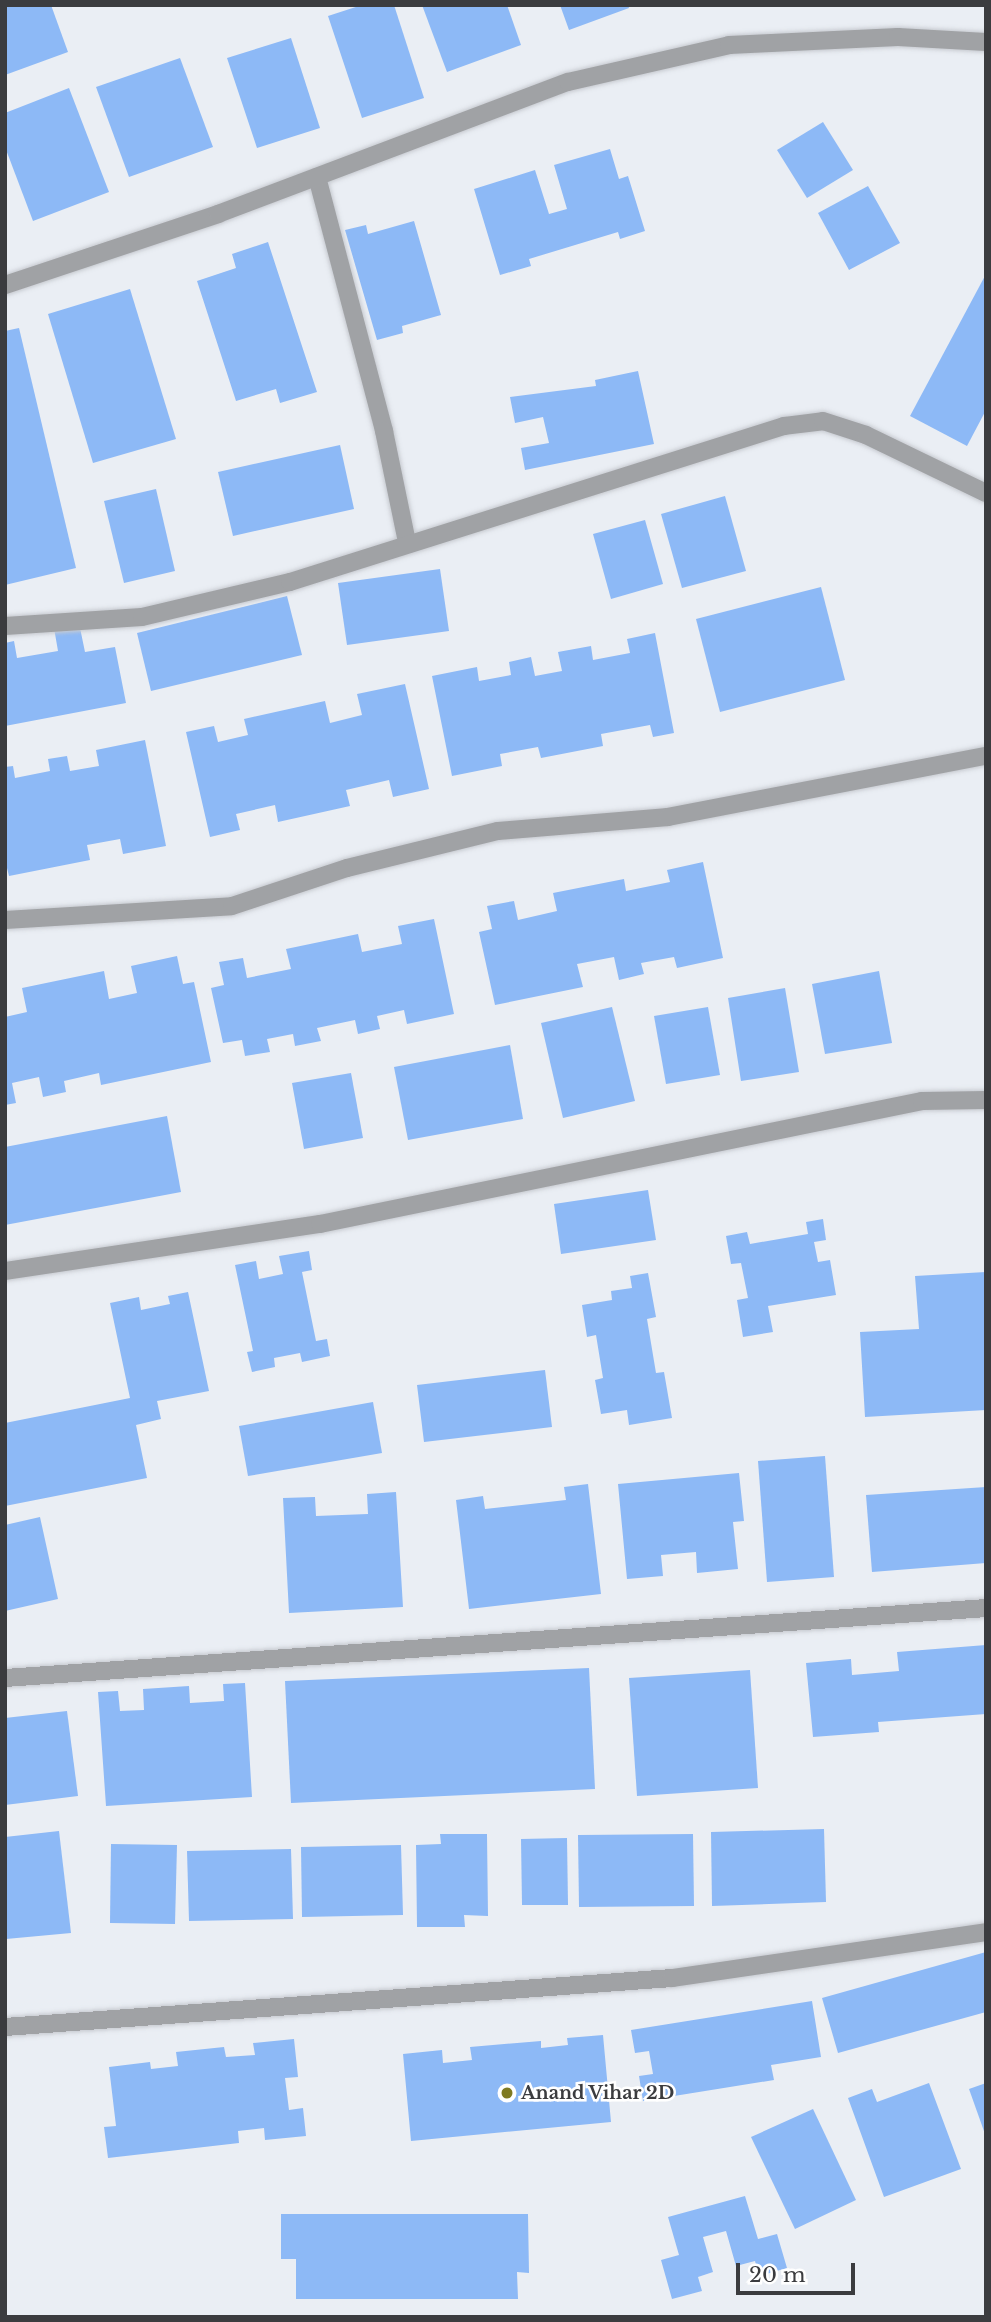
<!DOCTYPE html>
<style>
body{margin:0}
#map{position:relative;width:991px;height:2322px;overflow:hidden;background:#eaeef4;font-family:"Libre Baskerville",serif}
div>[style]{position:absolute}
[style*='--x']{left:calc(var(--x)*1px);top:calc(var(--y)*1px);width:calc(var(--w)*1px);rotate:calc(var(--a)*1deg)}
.building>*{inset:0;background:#8db9f6}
.roads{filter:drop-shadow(0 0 2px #c7cad0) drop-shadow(0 0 2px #c7cad0)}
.street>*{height:18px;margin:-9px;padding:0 9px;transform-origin:9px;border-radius:9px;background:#a0a2a5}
.dots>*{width:19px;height:19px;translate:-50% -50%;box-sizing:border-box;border:4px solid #fff;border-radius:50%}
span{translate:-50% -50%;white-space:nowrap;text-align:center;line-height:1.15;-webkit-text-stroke:5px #fff;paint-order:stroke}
.poi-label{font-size:18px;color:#3b3c3f;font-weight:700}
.left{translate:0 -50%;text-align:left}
.frame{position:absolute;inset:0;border:7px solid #3b3c3f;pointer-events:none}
.scale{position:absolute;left:736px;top:2263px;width:119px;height:32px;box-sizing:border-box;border:4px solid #3b3c3f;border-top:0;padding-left:9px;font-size:21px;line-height:24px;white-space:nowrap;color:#3b3c3f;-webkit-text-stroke:5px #fff;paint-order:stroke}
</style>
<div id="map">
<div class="building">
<div style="clip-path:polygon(5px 5px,51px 5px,68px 52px,5px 75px)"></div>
<div style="clip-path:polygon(362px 5px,394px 5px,424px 98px,362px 118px,328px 16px)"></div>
<div style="clip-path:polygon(422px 5px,507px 5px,521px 45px,447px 72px)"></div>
<div style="clip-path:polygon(560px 5px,628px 5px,629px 8px,569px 30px)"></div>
<div style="clip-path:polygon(291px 38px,320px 128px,257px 148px,227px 58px)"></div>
<div style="clip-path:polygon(180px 58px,213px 147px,129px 177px,96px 87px)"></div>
<div style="clip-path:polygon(69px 88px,109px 192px,33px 221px,5px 147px,5px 113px)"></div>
<div style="clip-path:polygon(823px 122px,853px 170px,807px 198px,777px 150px)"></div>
<div style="clip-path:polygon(610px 149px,619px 179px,628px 176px,645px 231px,620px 239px,618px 232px,529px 259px,531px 266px,500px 275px,474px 189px,535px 170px,549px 214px,567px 209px,554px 165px)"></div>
<div style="clip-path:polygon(868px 186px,900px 243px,849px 270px,818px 213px)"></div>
<div style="clip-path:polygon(414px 221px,441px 315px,402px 326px,403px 333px,377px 340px,345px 230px,366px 225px,368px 234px)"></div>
<div style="clip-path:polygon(268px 242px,317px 392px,280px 403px,276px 389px,236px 401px,197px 281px,236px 268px,232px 254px)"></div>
<div style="clip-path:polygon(986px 274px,986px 410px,967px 446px,910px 416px)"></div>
<div style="clip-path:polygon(130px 289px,176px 439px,93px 463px,48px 314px)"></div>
<div style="clip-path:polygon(19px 328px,76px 568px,5px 585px,5px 331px)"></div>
<div style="clip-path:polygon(638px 371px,654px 444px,525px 470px,521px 448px,549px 443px,543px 417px,515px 423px,510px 397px,596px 386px,595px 380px)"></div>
<div style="clip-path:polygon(340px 445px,354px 509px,233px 536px,218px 472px)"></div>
<div style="clip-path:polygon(156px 489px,175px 571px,124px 583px,104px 501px)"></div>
<div style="clip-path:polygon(725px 496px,746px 571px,682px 588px,661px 514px)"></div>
<div style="clip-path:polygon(645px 520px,663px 584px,611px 599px,593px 534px)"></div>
<div style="clip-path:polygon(440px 569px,449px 631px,347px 645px,338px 583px)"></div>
<div style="clip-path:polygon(821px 587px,845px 680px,720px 712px,696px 619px)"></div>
<div style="clip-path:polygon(287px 596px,302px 655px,151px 691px,137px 633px)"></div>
<div style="clip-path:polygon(79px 623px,85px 652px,115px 647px,126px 703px,5px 726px,5px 643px,14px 641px,17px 658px,58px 651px,54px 628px)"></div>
<div style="clip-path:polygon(655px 633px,674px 733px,653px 737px,650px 725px,601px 734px,603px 746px,541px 758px,538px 747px,500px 754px,502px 766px,452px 776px,432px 676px,477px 667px,479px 681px,511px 675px,509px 662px,531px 657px,535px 676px,562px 671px,558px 652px,591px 646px,593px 660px,630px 653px,627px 639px)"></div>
<div style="clip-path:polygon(405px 684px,429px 789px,393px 797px,389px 780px,346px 790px,350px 806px,278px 822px,275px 805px,236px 814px,240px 830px,210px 837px,186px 732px,214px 726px,218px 742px,248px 735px,244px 719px,325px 701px,330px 723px,362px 715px,357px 694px)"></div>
<div style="clip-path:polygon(145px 740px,166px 846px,123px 854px,120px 839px,87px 845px,90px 860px,9px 876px,5px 860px,5px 767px,13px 766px,15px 778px,50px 771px,48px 759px,67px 756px,70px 771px,99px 766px,96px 750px)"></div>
<div style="clip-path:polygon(703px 862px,723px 958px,677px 968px,674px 957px,641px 963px,644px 974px,619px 980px,614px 957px,577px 964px,583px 987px,495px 1005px,479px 932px,492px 929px,487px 906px,514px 901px,518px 920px,557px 911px,553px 893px,624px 879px,626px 891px,670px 882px,667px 870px)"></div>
<div style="clip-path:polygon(434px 919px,454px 1014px,407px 1024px,404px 1010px,377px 1016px,380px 1029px,358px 1034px,355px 1020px,317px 1028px,321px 1041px,295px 1046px,293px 1034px,267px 1039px,270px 1052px,245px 1056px,242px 1040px,223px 1043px,211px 988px,224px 985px,219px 962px,243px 958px,247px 978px,291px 969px,286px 949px,358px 934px,362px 952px,402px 944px,398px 926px)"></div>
<div style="clip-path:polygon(177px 956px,183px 984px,194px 982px,211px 1062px,101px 1085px,99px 1073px,64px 1081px,66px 1092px,43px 1097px,39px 1077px,12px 1083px,16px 1103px,5px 1105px,5px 1017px,27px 1012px,22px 988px,104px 971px,109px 999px,137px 993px,131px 966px)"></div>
<div style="clip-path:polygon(879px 971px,892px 1043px,825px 1054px,812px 984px)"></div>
<div style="clip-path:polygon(785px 988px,799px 1072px,741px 1081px,728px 998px)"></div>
<div style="clip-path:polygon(612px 1007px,635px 1101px,563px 1118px,541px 1023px)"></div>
<div style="clip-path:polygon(708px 1007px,720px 1075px,666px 1084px,654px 1016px)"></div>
<div style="clip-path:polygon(510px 1045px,523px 1119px,408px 1140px,394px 1067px)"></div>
<div style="clip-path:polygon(351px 1073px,363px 1138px,304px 1149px,292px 1083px)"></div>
<div style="clip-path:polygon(167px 1116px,181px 1192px,5px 1225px,5px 1147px)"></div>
<div style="clip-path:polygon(648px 1190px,656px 1240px,561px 1254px,554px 1204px)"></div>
<div style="clip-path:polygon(823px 1219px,826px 1240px,814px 1242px,818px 1262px,830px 1260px,836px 1295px,768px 1306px,773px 1332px,743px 1337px,737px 1300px,748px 1298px,741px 1263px,731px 1264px,726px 1236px,747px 1232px,750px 1244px,808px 1234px,806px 1222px)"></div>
<div style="clip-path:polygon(309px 1251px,312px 1270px,302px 1272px,316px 1341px,327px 1339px,330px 1356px,302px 1362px,300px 1353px,274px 1358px,275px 1367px,252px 1372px,247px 1352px,253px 1351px,235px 1265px,256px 1261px,259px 1279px,283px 1274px,279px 1256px)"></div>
<div style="clip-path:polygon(986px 1272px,986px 1410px,865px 1417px,860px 1332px,919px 1329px,915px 1276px)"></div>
<div style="clip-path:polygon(648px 1273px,656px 1317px,647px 1319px,656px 1373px,664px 1372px,672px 1418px,629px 1425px,627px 1410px,601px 1414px,595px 1380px,603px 1378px,596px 1335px,587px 1337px,582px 1305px,612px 1300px,611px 1291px,632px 1288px,630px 1276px)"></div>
<div style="clip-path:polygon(188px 1292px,209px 1391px,157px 1401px,161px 1419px,136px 1425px,147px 1478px,5px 1506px,5px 1423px,130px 1398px,110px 1303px,139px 1297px,141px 1310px,170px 1304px,168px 1296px)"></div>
<div style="clip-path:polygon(545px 1370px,552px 1427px,424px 1442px,417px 1385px)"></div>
<div style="clip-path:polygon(373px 1402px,382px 1453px,248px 1476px,239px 1426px)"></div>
<div style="clip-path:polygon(825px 1456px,834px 1577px,767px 1582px,758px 1461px)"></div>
<div style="clip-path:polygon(739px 1473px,744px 1521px,733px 1522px,738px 1569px,697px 1573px,696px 1552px,661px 1555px,663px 1576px,627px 1579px,618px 1484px)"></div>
<div style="clip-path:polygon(588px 1484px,601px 1594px,469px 1609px,456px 1500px,483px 1496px,485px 1509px,566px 1500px,564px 1487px)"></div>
<div style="clip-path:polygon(986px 1487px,986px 1563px,872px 1572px,866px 1495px)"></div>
<div style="clip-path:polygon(396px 1492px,403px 1607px,289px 1613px,283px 1498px,315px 1497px,316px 1516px,368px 1514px,367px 1494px)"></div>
<div style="clip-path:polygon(40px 1517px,58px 1599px,5px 1611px,5px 1525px)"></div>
<div style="clip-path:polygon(986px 1645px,986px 1714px,878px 1722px,879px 1732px,813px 1737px,806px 1663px,851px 1659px,852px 1675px,899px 1671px,897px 1652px)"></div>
<div style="clip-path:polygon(589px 1668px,595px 1789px,291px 1803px,285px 1681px)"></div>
<div style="clip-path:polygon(750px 1670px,758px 1788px,637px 1796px,629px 1678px)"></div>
<div style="clip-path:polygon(245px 1683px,252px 1797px,106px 1806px,98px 1692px,118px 1691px,120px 1711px,144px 1710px,143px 1689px,189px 1686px,190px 1703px,224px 1701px,223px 1684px)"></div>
<div style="clip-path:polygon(67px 1711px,78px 1796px,5px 1805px,5px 1718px)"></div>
<div style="clip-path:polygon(824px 1829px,826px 1902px,712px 1906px,711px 1832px)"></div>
<div style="clip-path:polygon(59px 1831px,71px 1933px,6px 1939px,5px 1837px)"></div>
<div style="clip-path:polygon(440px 1834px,487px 1834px,488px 1916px,464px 1915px,465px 1927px,417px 1927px,416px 1845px,441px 1844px)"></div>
<div style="clip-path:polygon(693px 1834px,694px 1906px,579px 1907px,578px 1835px)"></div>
<div style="clip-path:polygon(567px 1838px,568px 1905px,522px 1905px,521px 1839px)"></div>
<div style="clip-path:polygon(111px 1844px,177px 1845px,175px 1924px,110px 1923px)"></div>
<div style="clip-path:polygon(401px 1845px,403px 1915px,302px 1917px,301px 1847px)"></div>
<div style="clip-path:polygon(291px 1849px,293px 1919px,189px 1921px,187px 1851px)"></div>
<div style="clip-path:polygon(986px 1952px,986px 2012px,838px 2053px,822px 1998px)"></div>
<div style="clip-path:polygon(812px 2001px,821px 2057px,771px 2065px,774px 2080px,643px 2101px,639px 2076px,653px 2074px,649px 2051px,635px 2053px,631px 2030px)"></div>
<div style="clip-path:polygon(603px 2035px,611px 2122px,411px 2141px,403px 2054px,442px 2050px,443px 2063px,472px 2060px,470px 2047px,541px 2041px,541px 2048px,568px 2045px,567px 2038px)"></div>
<div style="clip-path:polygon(294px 2039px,298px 2077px,285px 2078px,289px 2110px,303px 2108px,306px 2136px,265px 2140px,264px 2128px,238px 2131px,239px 2143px,108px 2158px,104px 2127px,116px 2126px,109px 2067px,150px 2062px,151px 2069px,178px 2066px,176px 2052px,224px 2047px,226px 2057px,255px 2055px,253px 2043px)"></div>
<div style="clip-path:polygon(929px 2083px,961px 2169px,884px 2197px,848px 2098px,872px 2089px,877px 2102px)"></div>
<div style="clip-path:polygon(986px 2083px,986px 2134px,985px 2134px,969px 2089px)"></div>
<div style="clip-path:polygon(813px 2109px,856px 2200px,795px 2229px,751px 2137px)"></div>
<div style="clip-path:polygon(745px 2196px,758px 2239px,777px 2234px,787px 2268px,759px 2276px,755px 2261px,736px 2266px,726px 2231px,703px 2237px,713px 2272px,698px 2277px,702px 2291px,672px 2299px,661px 2260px,679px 2255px,668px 2217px)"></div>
<div style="clip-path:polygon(281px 2214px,528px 2214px,529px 2273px,517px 2272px,518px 2299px,296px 2299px,296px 2259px,281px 2259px)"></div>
</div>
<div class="roads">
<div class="street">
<div style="--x:317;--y:177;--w:263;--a:75.2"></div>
<div style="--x:384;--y:431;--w:113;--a:78.3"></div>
<div style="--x:5;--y:285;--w:225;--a:-18.4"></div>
<div style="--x:218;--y:214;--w:374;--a:-20.7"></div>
<div style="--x:568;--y:82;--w:165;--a:-12.9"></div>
<div style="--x:729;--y:45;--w:169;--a:-2.7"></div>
<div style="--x:898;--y:37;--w:88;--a:3.3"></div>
<div style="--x:5;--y:626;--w:137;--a:-3.8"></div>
<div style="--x:142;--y:617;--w:152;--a:-13.3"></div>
<div style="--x:290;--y:582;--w:518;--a:-17.53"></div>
<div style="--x:784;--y:426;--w:39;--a:-7"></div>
<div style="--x:823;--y:421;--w:45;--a:18"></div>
<div style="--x:866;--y:435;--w:133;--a:25.8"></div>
<div style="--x:5;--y:920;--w:227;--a:-3.5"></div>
<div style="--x:232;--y:906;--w:121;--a:-18.3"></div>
<div style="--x:347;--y:868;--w:155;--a:-13.8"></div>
<div style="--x:498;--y:831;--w:171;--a:-4.7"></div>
<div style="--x:668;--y:817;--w:324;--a:-10.9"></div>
<div style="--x:5;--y:1271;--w:318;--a:-8.5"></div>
<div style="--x:320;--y:1224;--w:614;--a:-11.55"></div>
<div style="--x:922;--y:1101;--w:64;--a:-0.9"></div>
<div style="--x:5;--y:1678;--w:983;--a:-4.08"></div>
<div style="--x:5;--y:2027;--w:669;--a:-4.2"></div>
<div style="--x:672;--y:1978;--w:317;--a:-8.3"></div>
</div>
</div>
<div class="dots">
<div style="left:507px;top:2093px;background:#7f7a21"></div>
</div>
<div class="poi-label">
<span class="left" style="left:521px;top:2093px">Anand Vihar 2D</span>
</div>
<div class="frame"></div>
<div class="scale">20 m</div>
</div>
